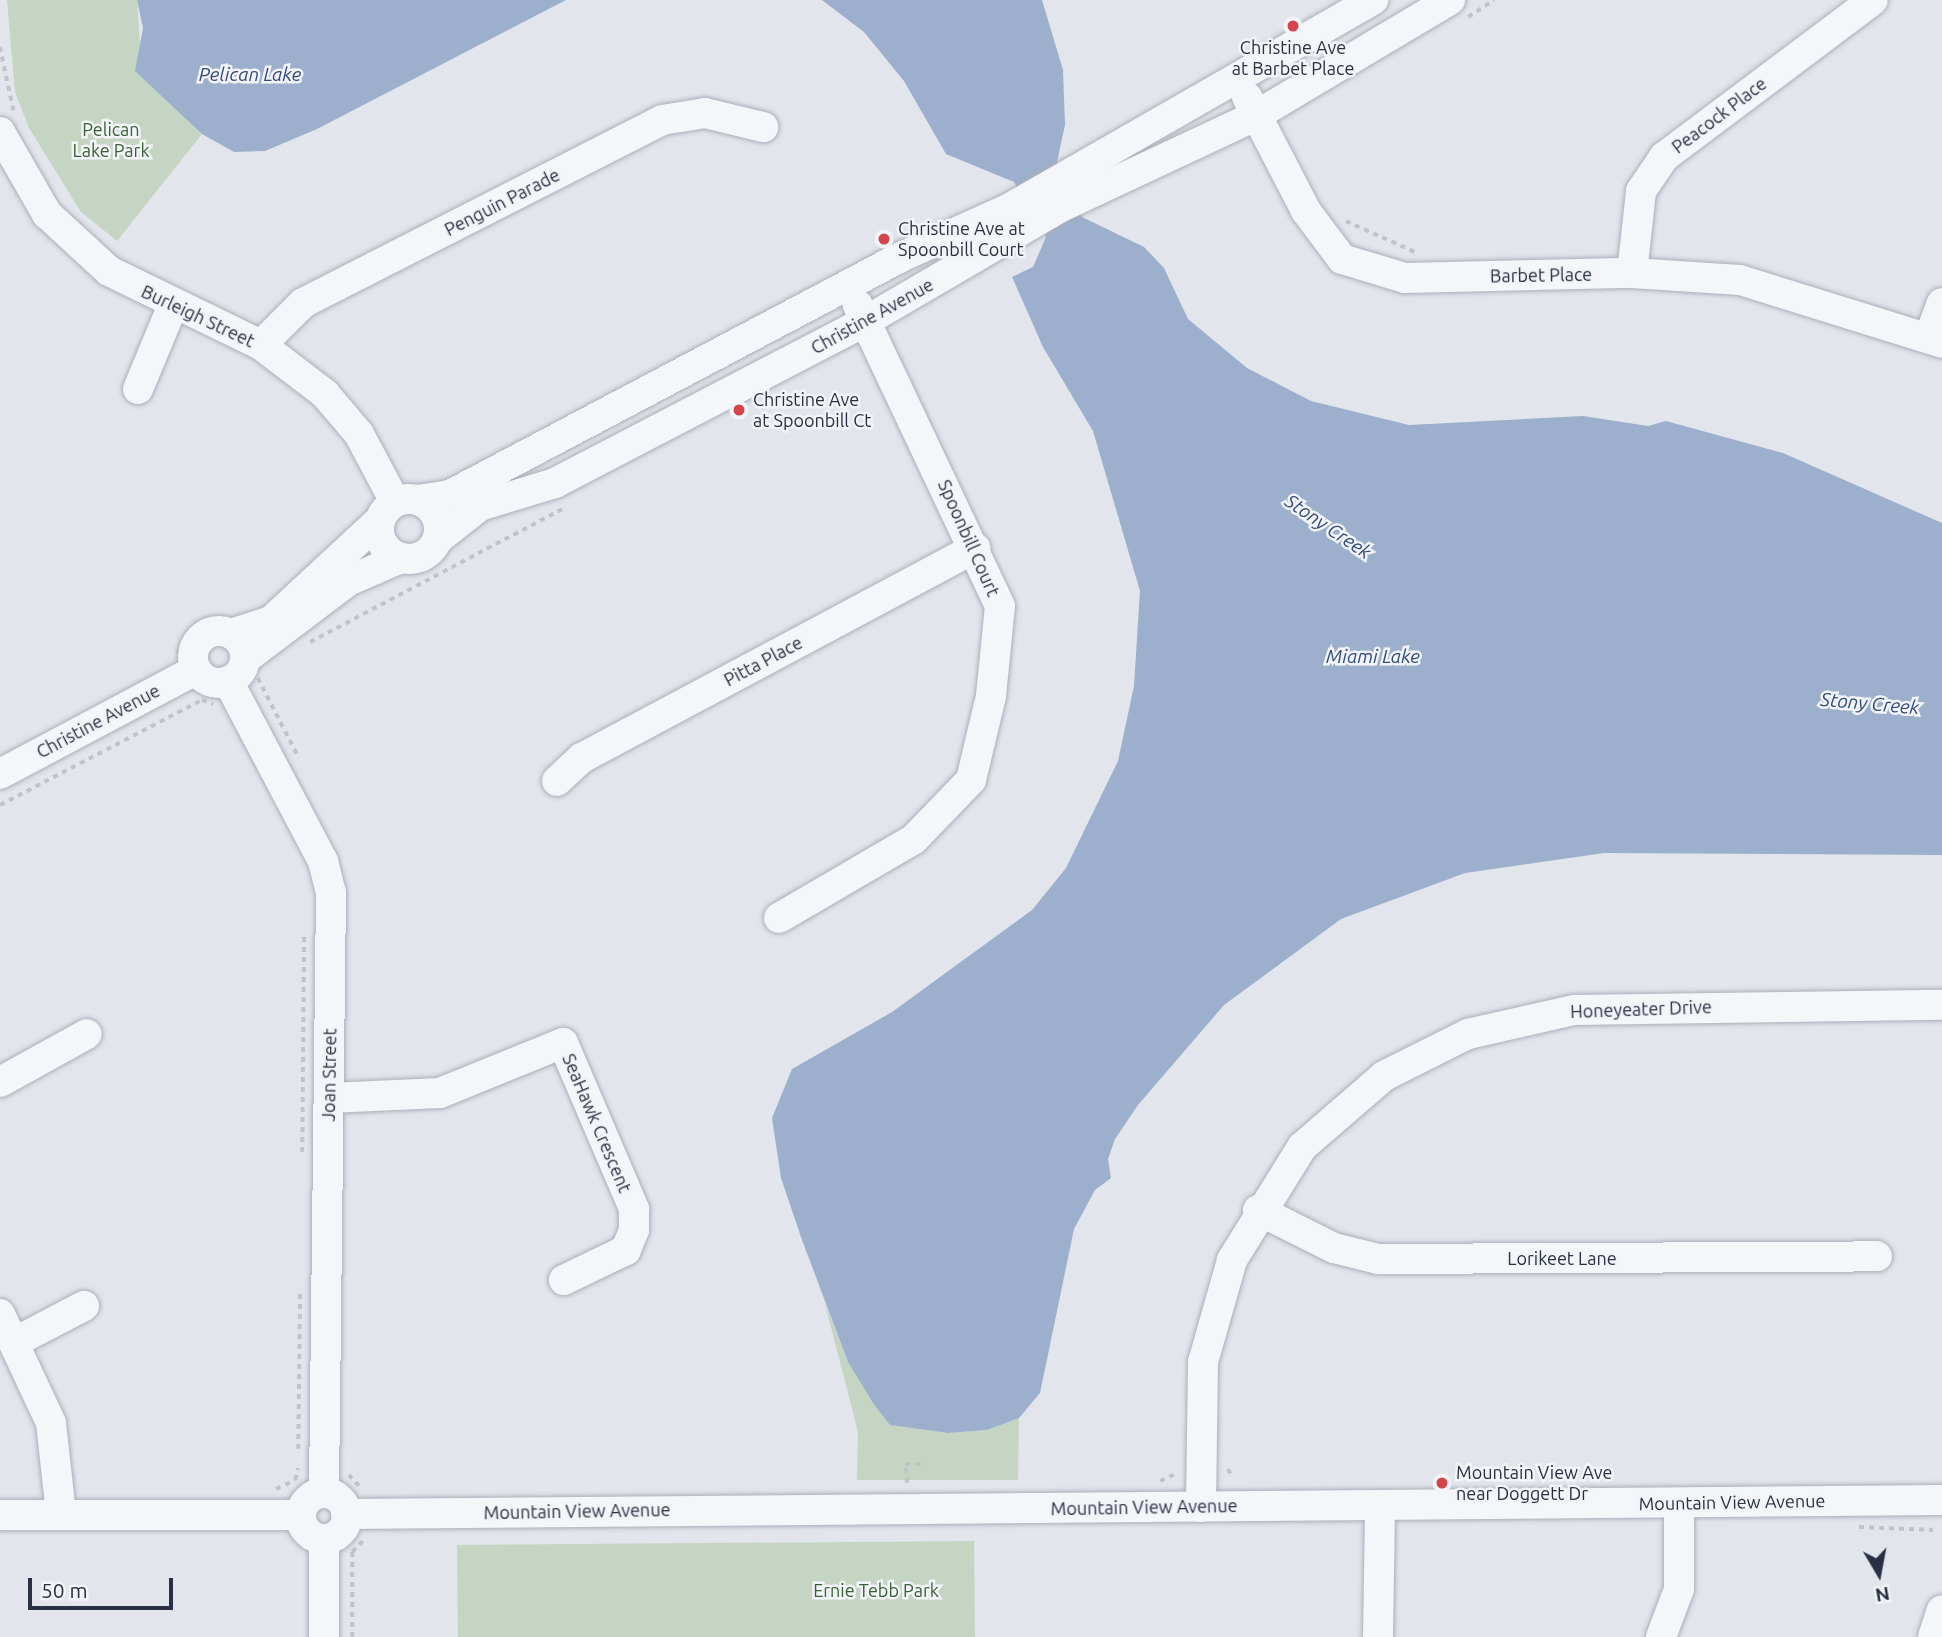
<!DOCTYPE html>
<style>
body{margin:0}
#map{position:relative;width:1942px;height:1637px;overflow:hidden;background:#e2e5eb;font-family:Ubuntu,sans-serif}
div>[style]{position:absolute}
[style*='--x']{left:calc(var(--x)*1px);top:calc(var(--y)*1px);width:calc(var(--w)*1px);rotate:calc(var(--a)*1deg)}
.green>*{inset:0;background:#c6d5c3}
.water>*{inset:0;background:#9cafcc}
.path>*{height:3.5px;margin-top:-1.75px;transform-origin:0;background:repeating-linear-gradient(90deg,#c0c3ca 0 5px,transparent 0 10px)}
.roads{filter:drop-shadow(0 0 2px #aaafb9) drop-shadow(0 0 2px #aaafb9)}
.minor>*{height:30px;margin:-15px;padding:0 15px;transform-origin:15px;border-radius:15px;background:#f5f6f9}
.minor>.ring{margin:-15px;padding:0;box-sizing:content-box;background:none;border:30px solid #f5f6f9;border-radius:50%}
.dots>*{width:19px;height:19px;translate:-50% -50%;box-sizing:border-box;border:4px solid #f2f4f8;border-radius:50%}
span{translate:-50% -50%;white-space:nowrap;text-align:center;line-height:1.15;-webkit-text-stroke:5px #f2f4f8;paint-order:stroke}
.poi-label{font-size:18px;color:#293044}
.left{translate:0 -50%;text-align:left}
.street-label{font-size:18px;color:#293044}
.park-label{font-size:18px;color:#3a6036}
.water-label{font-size:19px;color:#314b7a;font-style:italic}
.north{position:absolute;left:1844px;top:1539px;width:70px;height:70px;-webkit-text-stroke:5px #f2f4f8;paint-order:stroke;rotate:170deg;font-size:19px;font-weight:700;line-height:28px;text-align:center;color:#293044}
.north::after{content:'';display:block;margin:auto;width:24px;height:32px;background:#293044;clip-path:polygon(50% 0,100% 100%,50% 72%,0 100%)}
.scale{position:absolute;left:28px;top:1578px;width:145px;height:32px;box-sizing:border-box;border:4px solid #293044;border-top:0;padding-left:9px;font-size:21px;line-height:24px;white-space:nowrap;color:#293044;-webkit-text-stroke:5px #f2f4f8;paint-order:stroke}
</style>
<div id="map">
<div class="green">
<div style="clip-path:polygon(7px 0,137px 0,140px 47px,178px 110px,202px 134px,117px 241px,81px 212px,29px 128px,15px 92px)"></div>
<div style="clip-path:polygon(824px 1300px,848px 1362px,890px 1425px,948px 1433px,987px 1430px,1019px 1418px,1018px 1480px,857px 1480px,858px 1432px)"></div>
<div style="clip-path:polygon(974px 1541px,975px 1637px,458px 1637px,457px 1545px)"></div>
</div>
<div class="water">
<div style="clip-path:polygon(137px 0,566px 0,317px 129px,265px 151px,234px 152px,202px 134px,135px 71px,143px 28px)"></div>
<div style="clip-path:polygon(822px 0,1042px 0,1063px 70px,1065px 125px,1057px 162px,1082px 217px,1144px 247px,1164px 268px,1188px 319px,1247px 368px,1311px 401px,1409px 425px,1583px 416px,1648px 426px,1666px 421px,1783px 453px,1942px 523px,1942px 855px,1604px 853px,1465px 873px,1341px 919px,1224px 1005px,1138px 1105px,1115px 1139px,1108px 1159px,1111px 1178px,1095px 1190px,1074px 1229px,1040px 1393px,1019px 1418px,987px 1430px,948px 1433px,890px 1425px,873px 1403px,848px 1362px,802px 1240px,781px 1178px,772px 1118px,792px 1069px,892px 1012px,1032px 910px,1066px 868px,1118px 761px,1134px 686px,1140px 591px,1093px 431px,1043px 347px,1012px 277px,1033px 267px,1046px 237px,1014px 182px,946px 154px,904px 81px,864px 32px)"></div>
</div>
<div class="path">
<div style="--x:1468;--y:17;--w:31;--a:-33"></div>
<div style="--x:0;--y:47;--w:66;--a:77.8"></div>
<div style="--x:1346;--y:221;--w:76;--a:24.2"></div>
<div style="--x:310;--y:642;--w:289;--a:-27.8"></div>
<div style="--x:177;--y:653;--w:33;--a:-57"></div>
<div style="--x:195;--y:625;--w:17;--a:-21"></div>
<div style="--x:258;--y:678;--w:90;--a:62.9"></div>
<div style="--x:0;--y:805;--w:228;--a:-27.5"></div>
<div style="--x:202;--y:700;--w:12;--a:20"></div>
<div style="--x:302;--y:1152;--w:220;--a:-89.5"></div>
<div style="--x:298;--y:1449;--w:156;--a:-89.3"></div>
<div style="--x:1228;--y:1469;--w:8;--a:60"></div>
<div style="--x:349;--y:1475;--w:19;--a:47"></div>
<div style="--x:1160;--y:1481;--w:19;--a:-25"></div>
<div style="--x:907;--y:1483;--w:19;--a:-96"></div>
<div style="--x:905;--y:1464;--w:21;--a:0"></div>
<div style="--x:276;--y:1489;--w:21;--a:-25"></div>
<div style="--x:295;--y:1480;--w:12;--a:-76"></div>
<div style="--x:1859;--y:1527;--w:74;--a:2.3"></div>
<div style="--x:352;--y:1637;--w:85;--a:-90"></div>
<div style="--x:352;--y:1552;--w:20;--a:-45"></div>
</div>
<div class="roads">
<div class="minor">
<div style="--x:1247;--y:97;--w:128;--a:62.6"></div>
<div style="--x:1306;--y:211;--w:60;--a:53.1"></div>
<div style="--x:1342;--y:259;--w:66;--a:16.8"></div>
<div style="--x:1405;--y:278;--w:227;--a:-1.3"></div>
<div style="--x:1632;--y:273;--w:108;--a:3.7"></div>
<div style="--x:1740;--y:280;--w:212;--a:17.3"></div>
<div style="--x:0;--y:132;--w:95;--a:60.2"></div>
<div style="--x:47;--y:214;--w:84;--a:42.6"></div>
<div style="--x:109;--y:271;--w:169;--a:26"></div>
<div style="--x:261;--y:345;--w:81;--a:37.4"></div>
<div style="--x:325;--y:394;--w:52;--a:49.6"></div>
<div style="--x:359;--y:434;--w:77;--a:62.1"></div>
<div style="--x:1632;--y:273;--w:82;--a:-83.7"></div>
<div style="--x:1641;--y:191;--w:41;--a:-55.9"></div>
<div style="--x:1664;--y:157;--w:261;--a:-36.9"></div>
<div style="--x:1929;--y:338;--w:37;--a:-70"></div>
<div style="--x:261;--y:345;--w:59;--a:-45"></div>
<div style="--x:303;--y:303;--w:403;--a:-27"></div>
<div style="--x:662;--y:120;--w:44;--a:-9.2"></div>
<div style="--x:705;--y:113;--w:60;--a:13.6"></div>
<div style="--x:138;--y:389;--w:91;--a:-67.4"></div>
<div class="ring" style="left:379px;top:499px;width:30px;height:30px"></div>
<div style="--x:418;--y:500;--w:32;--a:-9"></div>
<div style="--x:450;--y:495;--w:510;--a:-27.82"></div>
<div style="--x:901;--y:257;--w:117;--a:-24.2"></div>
<div style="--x:1008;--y:209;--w:421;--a:-29.8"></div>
<div style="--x:438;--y:539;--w:53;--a:-38.2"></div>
<div style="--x:480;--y:506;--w:78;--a:-17"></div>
<div style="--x:555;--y:483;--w:351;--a:-27.5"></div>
<div style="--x:866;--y:321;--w:226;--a:-30.3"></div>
<div style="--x:1061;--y:207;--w:217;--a:-25.1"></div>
<div style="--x:1257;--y:115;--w:225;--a:-30.8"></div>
<div class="ring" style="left:193px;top:631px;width:22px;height:22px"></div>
<div style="--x:231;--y:634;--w:42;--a:-18"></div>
<div style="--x:271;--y:621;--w:147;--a:-42.8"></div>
<div style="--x:245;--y:659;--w:129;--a:-37.1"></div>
<div style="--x:348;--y:581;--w:58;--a:-23.5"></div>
<div style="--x:228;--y:681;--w:204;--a:62.2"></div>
<div style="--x:323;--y:861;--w:32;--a:76"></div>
<div style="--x:331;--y:892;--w:601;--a:90.67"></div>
<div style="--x:0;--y:774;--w:222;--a:-28"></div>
<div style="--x:557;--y:781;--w:34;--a:-43"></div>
<div style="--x:582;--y:758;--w:446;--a:-28.1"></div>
<div style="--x:779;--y:918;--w:156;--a:-30.3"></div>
<div style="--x:914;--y:839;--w:82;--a:-46"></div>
<div style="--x:971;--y:780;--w:86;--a:-76.6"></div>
<div style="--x:991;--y:696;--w:90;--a:-84.3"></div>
<div style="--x:1000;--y:606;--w:333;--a:-115.3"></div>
<div style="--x:0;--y:1082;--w:99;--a:-28.9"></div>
<div style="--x:329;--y:1098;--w:111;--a:-2.6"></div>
<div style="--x:440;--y:1093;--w:133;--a:-22.1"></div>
<div style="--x:563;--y:1043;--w:181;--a:66.8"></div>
<div style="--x:634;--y:1209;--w:21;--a:90"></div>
<div style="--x:634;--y:1230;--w:22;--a:112"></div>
<div style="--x:626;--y:1250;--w:69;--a:154.2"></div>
<div style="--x:1258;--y:1210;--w:85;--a:26.6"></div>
<div style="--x:1334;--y:1248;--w:45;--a:14"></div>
<div style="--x:1378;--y:1259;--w:499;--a:-0.3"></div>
<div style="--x:0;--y:1314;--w:120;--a:64.9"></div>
<div style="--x:51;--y:1423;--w:92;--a:83.7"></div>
<div style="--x:15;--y:1342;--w:78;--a:-27.6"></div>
<div class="ring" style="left:301px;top:1493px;width:16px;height:16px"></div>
<div style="--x:1201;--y:1507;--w:145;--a:-89.2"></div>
<div style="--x:1203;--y:1362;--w:106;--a:-74.1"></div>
<div style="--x:1232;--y:1260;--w:133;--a:-58.2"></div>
<div style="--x:1302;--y:1147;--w:108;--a:-40.9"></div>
<div style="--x:1384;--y:1076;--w:94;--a:-26.6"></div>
<div style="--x:1468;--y:1034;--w:109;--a:-12.8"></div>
<div style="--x:1574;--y:1010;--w:368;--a:-0.8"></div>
<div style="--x:346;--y:1514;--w:1596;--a:-0.5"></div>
<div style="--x:0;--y:1515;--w:301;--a:0"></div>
<div style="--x:324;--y:1637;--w:98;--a:-90"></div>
<div style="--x:1378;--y:1637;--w:132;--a:-89.1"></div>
<div style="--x:1661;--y:1637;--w:51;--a:-69.4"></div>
<div style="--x:1679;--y:1589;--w:86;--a:-90"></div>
<div style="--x:1933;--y:1637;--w:28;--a:-72"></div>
</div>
</div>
<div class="dots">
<div style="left:1293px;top:26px;background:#d5434b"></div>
<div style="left:884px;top:239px;background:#d5434b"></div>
<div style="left:739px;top:410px;background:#d5434b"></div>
<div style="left:1442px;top:1483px;background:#d5434b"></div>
</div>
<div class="poi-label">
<span style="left:1293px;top:58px">Christine Ave<br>at Barbet Place</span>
<span class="left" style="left:898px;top:239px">Christine Ave at<br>Spoonbill Court</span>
<span class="left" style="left:753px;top:410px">Christine Ave<br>at Spoonbill Ct</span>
<span class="left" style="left:1456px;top:1483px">Mountain View Ave<br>near Doggett Dr</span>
</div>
<div class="street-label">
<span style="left:1719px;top:115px;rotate:-37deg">Peacock Place</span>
<span style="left:502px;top:202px;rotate:-27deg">Penguin Parade</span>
<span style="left:1541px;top:275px;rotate:-1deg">Barbet Place</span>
<span style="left:198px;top:316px;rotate:25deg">Burleigh Street</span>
<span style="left:872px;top:316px;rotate:-29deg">Christine Avenue</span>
<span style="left:969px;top:538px;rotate:66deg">Spoonbill Court</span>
<span style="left:763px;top:661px;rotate:-28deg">Pitta Place</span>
<span style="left:98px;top:721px;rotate:-28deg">Christine Avenue</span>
<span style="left:1641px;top:1009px;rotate:-2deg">Honeyeater Drive</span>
<span style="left:329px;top:1075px;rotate:-89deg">Joan Street</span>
<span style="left:597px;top:1123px;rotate:67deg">SeaHawk Crescent</span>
<span style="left:1562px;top:1258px">Lorikeet Lane</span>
<span style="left:1732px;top:1502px;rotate:-1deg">Mountain View Avenue</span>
<span style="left:1144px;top:1507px;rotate:-1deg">Mountain View Avenue</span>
<span style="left:577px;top:1511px;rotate:-1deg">Mountain View Avenue</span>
</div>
<div class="park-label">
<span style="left:111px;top:140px">Pelican<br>Lake Park</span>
<span style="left:876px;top:1590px">Ernie Tebb Park</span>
</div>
<div class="water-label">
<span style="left:250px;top:75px">Pelican Lake</span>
<span style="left:1328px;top:527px;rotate:34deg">Stony Creek</span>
<span style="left:1373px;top:657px">Miami Lake</span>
<span style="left:1870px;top:704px;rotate:5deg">Stony Creek</span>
</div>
<div class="north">N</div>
<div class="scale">50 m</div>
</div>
